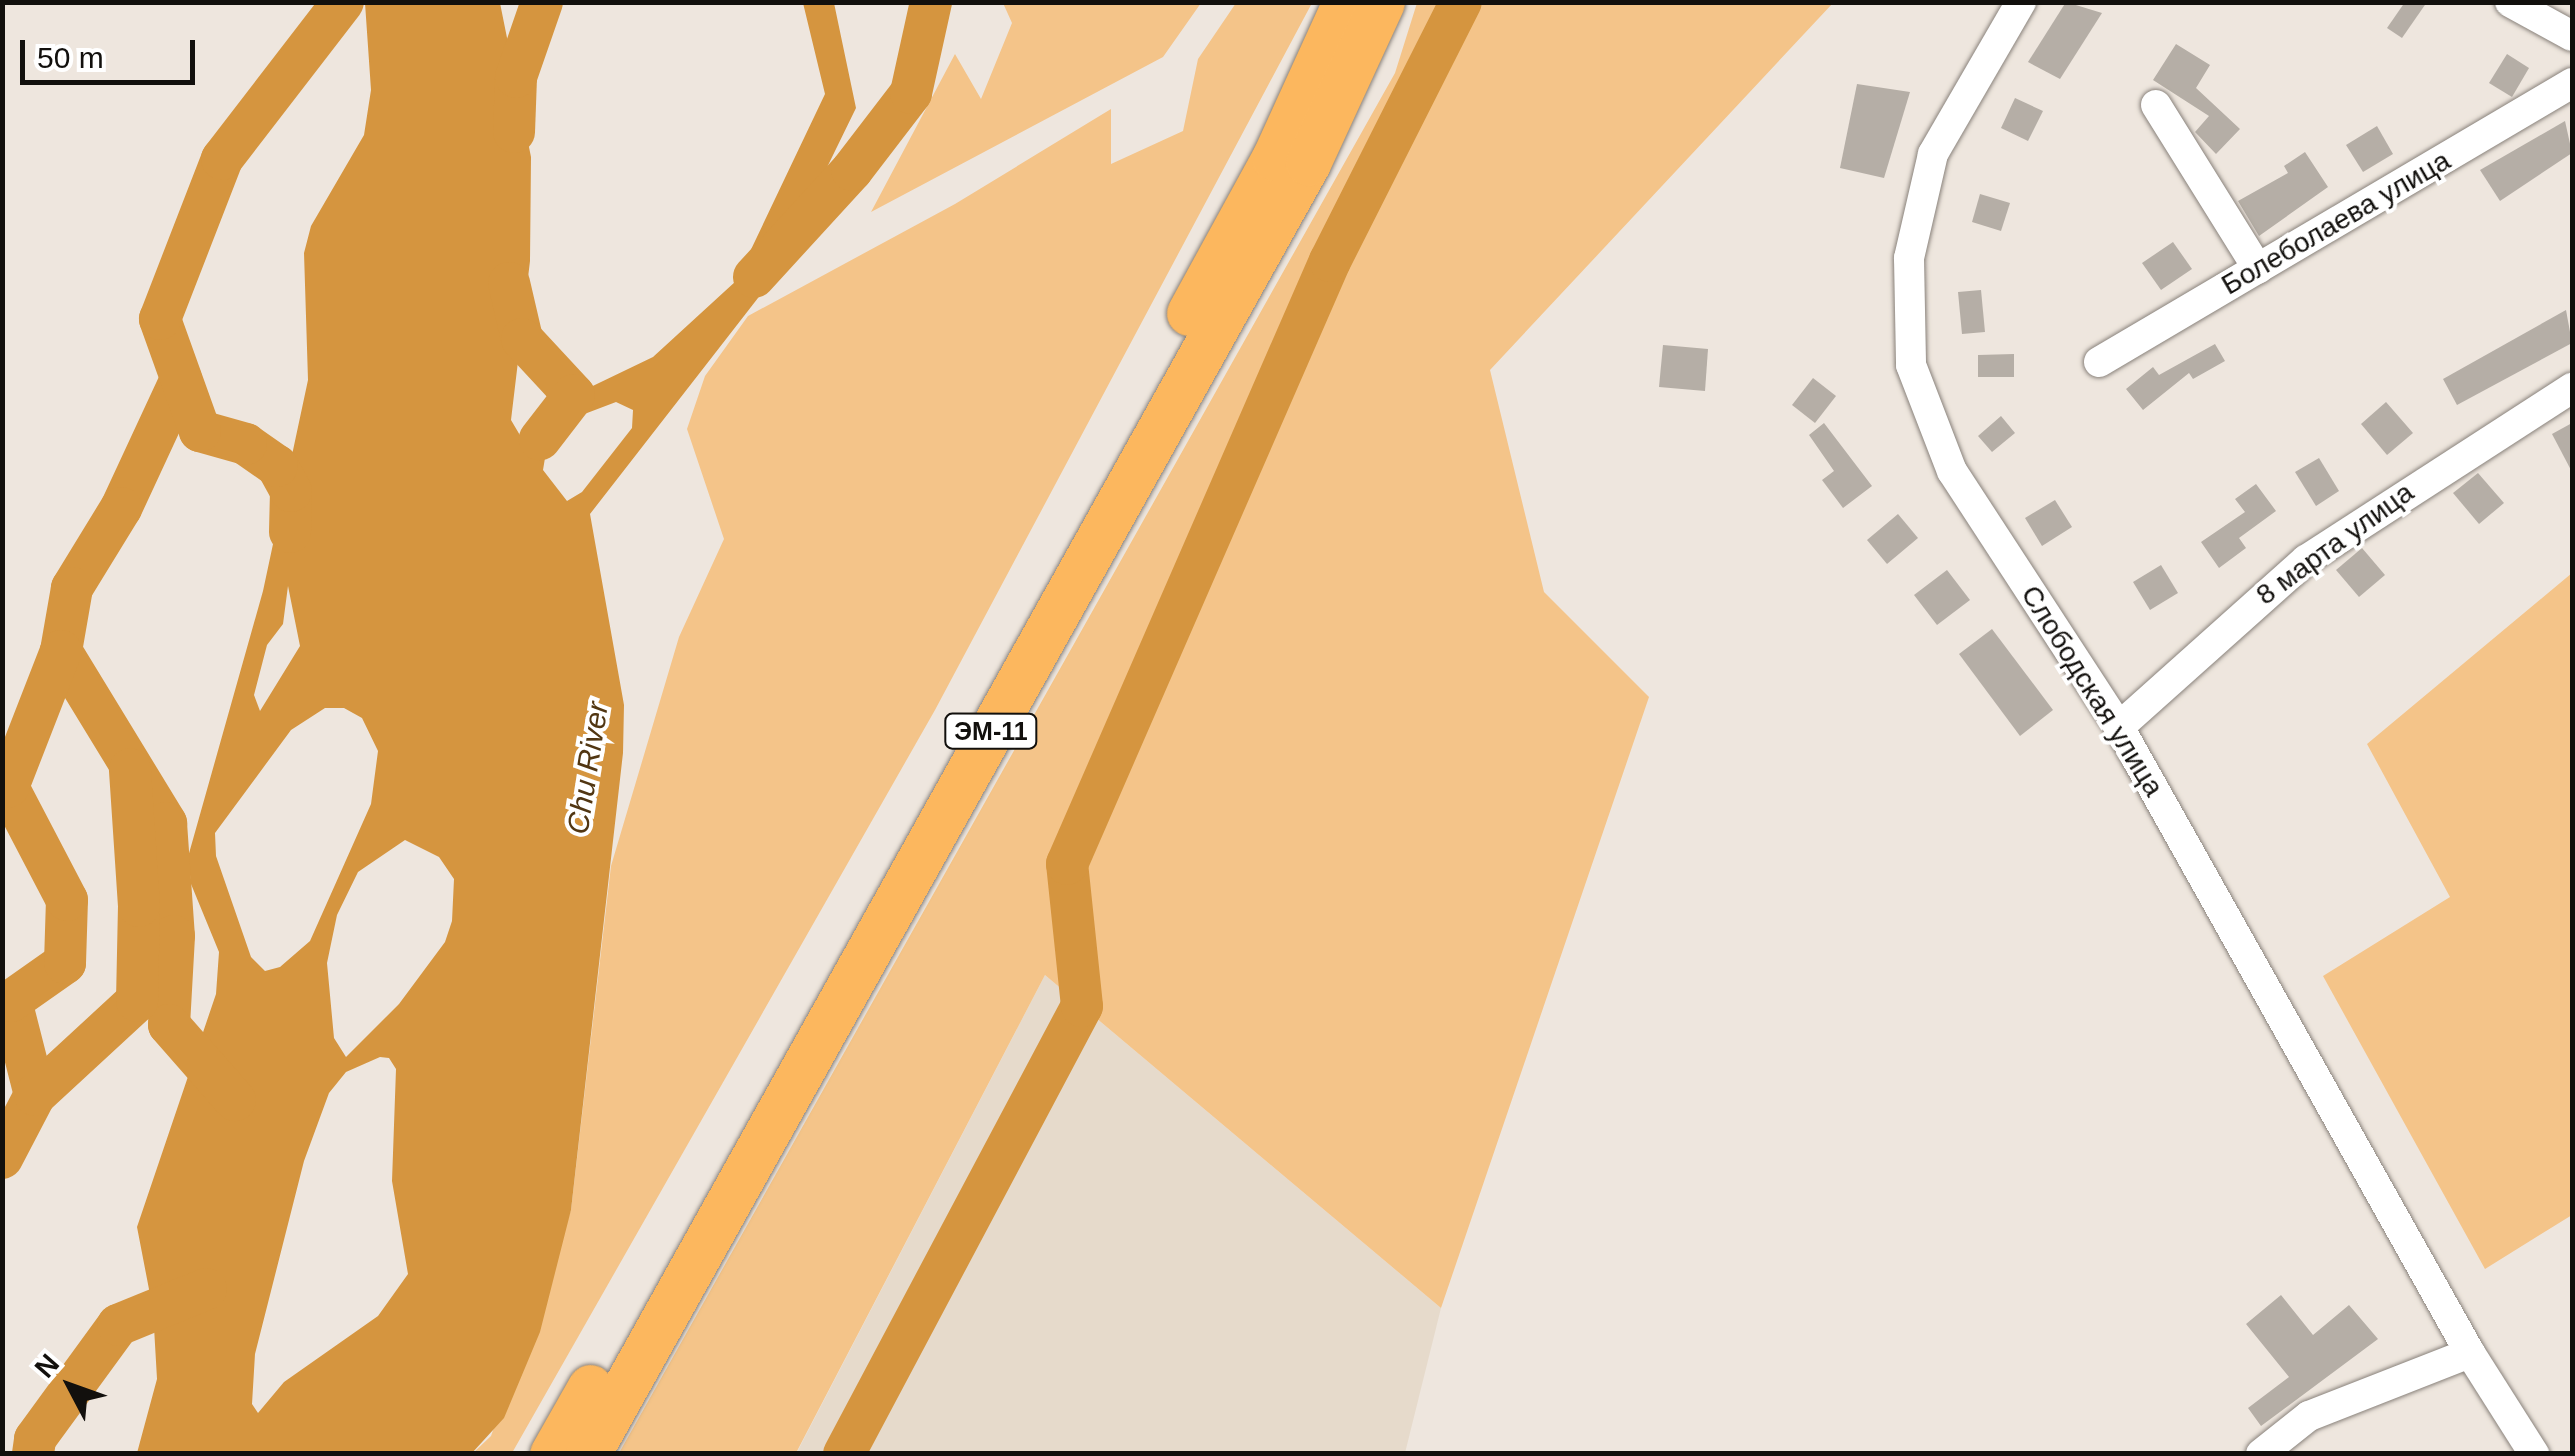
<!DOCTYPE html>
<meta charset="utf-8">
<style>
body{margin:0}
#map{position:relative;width:2575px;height:1456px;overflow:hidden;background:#eee6de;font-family:Arial,sans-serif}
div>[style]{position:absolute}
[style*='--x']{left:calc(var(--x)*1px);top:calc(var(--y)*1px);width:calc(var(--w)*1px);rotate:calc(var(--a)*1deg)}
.built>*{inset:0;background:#e6dacb}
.green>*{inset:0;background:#f4c489}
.water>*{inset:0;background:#d5953f}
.river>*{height:42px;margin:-21px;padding:0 21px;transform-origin:21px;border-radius:21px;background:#d5953f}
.building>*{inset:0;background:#b5aea6}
.roads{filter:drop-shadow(0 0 2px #89827b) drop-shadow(0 0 2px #89827b)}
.minor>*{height:30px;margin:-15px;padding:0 15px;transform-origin:15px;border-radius:15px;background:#fff}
.highway>*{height:45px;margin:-22.5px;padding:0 22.5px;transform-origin:22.5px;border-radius:22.5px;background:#fcb75e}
span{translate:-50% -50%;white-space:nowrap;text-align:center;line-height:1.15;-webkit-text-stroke:8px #fff;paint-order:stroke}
.shield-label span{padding:2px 8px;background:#fff;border:2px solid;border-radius:8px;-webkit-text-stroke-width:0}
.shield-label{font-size:25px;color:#12100d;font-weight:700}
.street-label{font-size:28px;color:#12100d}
.water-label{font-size:30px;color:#513612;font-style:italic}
.frame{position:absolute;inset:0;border:5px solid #12100d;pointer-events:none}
.north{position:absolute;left:20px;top:1336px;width:100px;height:100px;-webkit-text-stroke:8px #fff;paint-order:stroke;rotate:311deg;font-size:28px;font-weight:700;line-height:40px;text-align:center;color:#12100d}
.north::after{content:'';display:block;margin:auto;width:35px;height:45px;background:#12100d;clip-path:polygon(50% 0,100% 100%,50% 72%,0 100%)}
.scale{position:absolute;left:20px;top:40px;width:175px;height:45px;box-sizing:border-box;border:5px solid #12100d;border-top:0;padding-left:12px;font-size:30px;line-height:35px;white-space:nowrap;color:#12100d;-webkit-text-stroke:8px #fff;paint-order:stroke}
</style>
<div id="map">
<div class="built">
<div style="clip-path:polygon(1045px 975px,1441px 1308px,1405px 1453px,796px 1454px)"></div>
</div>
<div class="green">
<div style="clip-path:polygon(1003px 3px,1201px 3px,1163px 57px,871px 212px,955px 54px,981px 99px,1012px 23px)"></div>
<div style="clip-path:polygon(1236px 3px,1312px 3px,935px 710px,512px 1453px,472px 1454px,491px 1436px,571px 1210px,611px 866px,679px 637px,724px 539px,687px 429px,705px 376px,748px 316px,955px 204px,1111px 109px,1111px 164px,1183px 131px,1198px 59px)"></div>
<div style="clip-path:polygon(1417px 3px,1833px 3px,1490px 370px,1544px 592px,1649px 697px,1441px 1308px,1045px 975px,796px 1453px,619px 1453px,1395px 73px)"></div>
<div style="clip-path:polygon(2572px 573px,2572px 1215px,2485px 1269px,2323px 976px,2450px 897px,2367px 744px)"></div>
</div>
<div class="water">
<div style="clip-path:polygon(evenodd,365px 3px,500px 3px,531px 157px,530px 261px,511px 420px,521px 437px,574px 395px,653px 357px,736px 281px,825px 94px,803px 3px,834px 3px,856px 108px,772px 280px,590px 514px,624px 705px,623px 753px,571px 1210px,540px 1332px,504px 1418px,472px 1453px,137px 1453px,157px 1379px,153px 1310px,137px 1227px,216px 994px,219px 952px,191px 884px,188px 857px,263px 591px,308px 380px,304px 253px,311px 226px,364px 135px,371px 90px,365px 3px,616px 402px,633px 410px,632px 428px,582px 492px,567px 501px,543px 470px,548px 440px,566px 421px,616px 402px,365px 3px,288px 586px,300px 646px,260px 711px,254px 695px,267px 645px,283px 624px,288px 586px,365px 3px,325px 708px,344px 708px,362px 718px,378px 751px,371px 804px,310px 941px,280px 967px,265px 971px,251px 957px,216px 856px,215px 833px,291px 730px,325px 708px,365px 3px,405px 840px,439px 857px,454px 879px,452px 921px,445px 942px,399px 1004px,346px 1057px,334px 1038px,327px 963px,337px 915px,358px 872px,405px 840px,365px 3px,380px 1057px,389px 1058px,396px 1069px,392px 1181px,408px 1274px,378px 1316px,284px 1382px,258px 1413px,252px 1404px,255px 1354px,304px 1161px,329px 1093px,346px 1072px,380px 1057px)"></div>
</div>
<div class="river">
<div style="--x:514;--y:132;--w:55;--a:-87.9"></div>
<div style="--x:516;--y:77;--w:79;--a:-70.9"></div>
<div style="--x:754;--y:277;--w:145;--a:-47.5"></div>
<div style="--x:852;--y:170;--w:97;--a:-52.5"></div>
<div style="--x:911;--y:93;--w:93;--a:-77.6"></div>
<div style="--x:509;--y:283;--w:57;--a:76.9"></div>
<div style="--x:522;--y:339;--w:76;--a:47.1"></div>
<div style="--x:574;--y:395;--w:56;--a:127.7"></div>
<div style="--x:181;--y:379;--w:142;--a:114.9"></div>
<div style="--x:121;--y:508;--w:94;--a:121.5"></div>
<div style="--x:72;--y:588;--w:64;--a:99.9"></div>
<div style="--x:61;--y:651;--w:202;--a:58.6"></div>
<div style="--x:166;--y:823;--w:113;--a:86"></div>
<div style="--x:174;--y:936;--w:89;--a:93.2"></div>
<div style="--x:169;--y:1025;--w:100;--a:48.7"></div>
<div style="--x:290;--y:532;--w:41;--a:-88.6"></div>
<div style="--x:291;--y:491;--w:29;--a:-119"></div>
<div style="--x:277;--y:466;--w:38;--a:-145"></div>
<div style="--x:246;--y:444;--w:48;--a:-164.2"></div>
<div style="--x:200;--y:431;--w:119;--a:-109.7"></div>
<div style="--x:160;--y:319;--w:172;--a:-68.8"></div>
<div style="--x:222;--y:159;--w:198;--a:-52.4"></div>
<div style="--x:35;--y:1095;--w:97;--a:-104.3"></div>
<div style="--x:11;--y:1001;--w:66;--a:-35.1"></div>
<div style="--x:65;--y:963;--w:63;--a:-88.2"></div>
<div style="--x:67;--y:900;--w:127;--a:-117.6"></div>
<div style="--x:8;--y:787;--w:146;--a:-68.7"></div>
<div style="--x:2;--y:1158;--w:71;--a:-62.4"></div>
<div style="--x:35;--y:1095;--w:139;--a:-42.7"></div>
<div style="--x:137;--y:1001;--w:95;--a:-88.8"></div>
<div style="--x:139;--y:906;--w:137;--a:-93.8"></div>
<div style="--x:33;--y:1454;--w:15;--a:-82"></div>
<div style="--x:35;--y:1439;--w:141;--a:-53.9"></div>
<div style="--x:118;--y:1325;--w:95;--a:-22.2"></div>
<div style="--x:844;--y:1454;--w:507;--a:-62.02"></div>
<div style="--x:1082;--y:1006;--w:143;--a:-96"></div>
<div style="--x:1067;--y:864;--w:658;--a:-66.44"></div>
<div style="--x:1330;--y:261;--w:290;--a:-63.2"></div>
</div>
<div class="building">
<div style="clip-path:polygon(2066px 2px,2102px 13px,2060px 79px,2028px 62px)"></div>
<div style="clip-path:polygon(2405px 2px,2427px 2px,2402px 38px,2387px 28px)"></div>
<div style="clip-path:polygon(2176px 44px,2210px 65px,2196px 88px,2240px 129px,2216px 154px,2195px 132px,2209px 116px,2153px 80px)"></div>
<div style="clip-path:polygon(2507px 54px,2529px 68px,2512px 97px,2489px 83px)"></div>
<div style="clip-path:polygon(1857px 84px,1910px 92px,1884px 178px,1840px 168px)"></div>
<div style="clip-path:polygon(2015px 98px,2043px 111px,2028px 141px,2001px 128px)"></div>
<div style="clip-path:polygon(2565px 121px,2572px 153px,2500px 201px,2480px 170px)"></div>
<div style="clip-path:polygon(2377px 126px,2393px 154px,2363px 172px,2346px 145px)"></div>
<div style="clip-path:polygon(2305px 152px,2328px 187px,2259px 236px,2238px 201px,2288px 173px,2284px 166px)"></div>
<div style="clip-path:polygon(1980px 194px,2010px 203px,2001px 231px,1972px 222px)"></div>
<div style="clip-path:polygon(2173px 242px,2192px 269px,2161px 290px,2142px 263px)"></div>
<div style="clip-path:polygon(1981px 290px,1985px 332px,1962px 334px,1958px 292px)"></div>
<div style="clip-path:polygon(2566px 310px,2572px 343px,2457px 405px,2443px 379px)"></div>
<div style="clip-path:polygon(2215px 344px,2225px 361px,2193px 379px,2189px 373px,2143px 410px,2126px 389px,2153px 367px,2159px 375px)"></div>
<div style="clip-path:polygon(1663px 345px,1708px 349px,1705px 391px,1659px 387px)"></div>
<div style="clip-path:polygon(2014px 354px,2014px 377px,1978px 377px,1978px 355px)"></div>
<div style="clip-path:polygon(1813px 378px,1836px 396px,1815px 423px,1792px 405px)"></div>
<div style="clip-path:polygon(2386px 402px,2413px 433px,2387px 455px,2361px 424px)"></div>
<div style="clip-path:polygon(2001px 416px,2015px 433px,1992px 452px,1978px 436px)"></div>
<div style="clip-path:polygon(1824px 423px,1872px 486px,1843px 508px,1822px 480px,1834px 471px,1809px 435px)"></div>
<div style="clip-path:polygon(2572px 423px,2572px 472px,2552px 434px)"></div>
<div style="clip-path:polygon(2319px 458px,2339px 491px,2316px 506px,2295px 472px)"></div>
<div style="clip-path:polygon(2478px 473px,2504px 503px,2479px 524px,2453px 493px)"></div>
<div style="clip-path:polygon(2256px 484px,2276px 511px,2239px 538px,2246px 548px,2219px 568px,2201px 542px,2245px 512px,2235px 499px)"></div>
<div style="clip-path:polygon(2055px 500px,2072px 527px,2042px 546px,2025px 518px)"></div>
<div style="clip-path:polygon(1898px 514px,1918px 538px,1887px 564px,1867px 540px)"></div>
<div style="clip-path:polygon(2362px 548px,2385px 575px,2359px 597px,2336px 570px)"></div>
<div style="clip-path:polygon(2161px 565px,2178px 593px,2150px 610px,2133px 582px)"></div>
<div style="clip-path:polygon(1947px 570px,1970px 600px,1937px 625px,1914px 595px)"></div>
<div style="clip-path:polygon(1992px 629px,2053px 710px,2020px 736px,1959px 654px)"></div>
<div style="clip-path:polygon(2281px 1295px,2313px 1335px,2349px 1305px,2378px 1339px,2261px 1426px,2248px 1408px,2289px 1377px,2246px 1324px)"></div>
</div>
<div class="roads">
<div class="minor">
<div style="--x:2021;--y:2;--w:176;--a:120.1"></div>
<div style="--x:1933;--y:154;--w:107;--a:103"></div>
<div style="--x:1909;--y:258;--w:107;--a:88.9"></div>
<div style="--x:1911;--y:365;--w:114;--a:68.9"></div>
<div style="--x:1952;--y:471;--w:306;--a:56.9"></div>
<div style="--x:2119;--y:727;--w:718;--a:60.72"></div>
<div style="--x:2470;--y:1353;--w:120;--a:57.6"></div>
<div style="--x:2510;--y:2;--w:71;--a:28.7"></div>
<div style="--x:2156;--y:105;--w:193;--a:58.1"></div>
<div style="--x:2099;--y:362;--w:549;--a:-30.53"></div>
<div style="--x:2119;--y:727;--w:251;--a:-41.8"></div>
<div style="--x:2306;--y:560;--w:317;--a:-32.9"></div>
<div style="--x:2261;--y:1454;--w:61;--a:-38.4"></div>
<div style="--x:2309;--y:1416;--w:173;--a:-21.4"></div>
</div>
<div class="highway">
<div style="--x:1189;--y:313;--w:177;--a:-61.3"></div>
<div style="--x:1274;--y:158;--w:171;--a:-65.5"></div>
<div style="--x:552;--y:1454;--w:77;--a:-60.4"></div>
<div style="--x:588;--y:1454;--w:1478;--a:-60.85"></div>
<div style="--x:1308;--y:163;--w:177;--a:-65.3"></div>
</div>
</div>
<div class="shield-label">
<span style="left:991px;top:731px">ЭМ-11</span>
</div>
<div class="street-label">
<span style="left:2336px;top:223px;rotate:-30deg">Болеболаева улица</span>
<span style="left:2335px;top:544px;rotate:-36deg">8 марта улица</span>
<span style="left:2092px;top:691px;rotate:58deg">Слободская улица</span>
</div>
<div class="water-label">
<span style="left:588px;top:768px;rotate:-81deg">Chu River</span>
</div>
<div class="frame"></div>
<div class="north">N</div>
<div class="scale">50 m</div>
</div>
